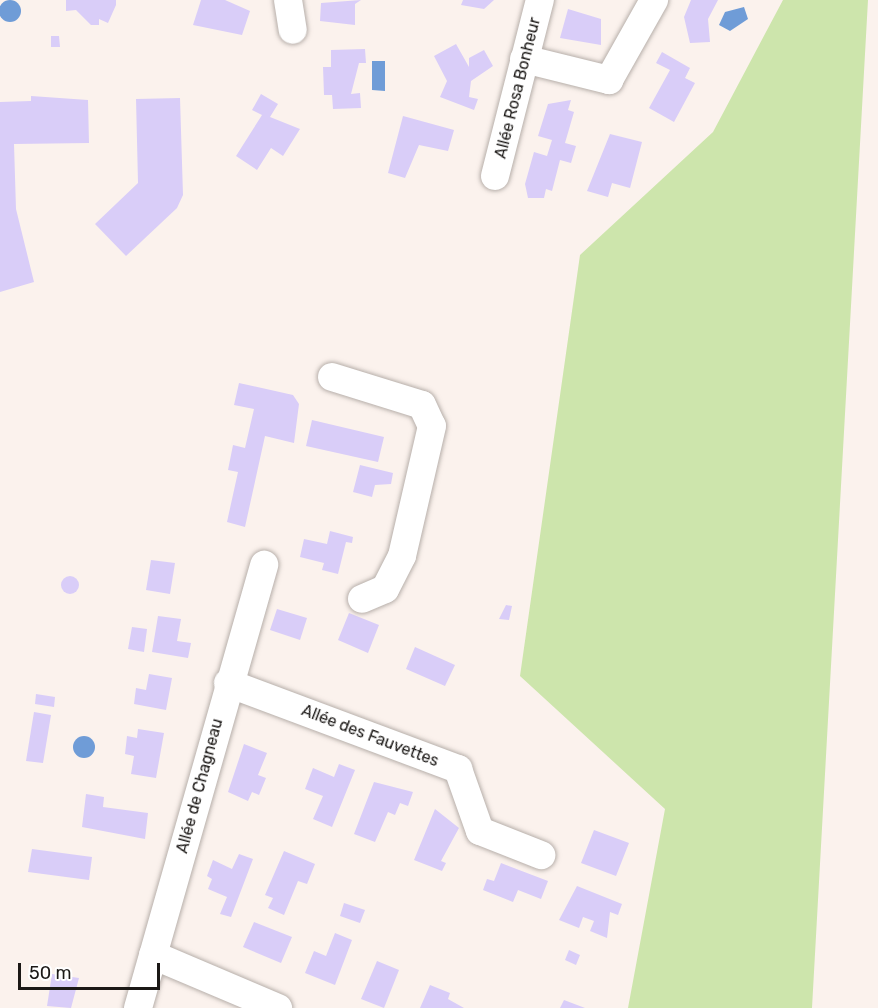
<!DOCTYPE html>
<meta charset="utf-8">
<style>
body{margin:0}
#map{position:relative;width:878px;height:1008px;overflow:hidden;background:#fbf2ed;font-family:Rubik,sans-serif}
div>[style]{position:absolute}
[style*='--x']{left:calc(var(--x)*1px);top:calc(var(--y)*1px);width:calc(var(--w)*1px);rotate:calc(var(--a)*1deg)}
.green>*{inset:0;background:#cde5ac}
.water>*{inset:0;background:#6f9cd7}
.round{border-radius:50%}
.building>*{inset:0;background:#d9cdf8}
.roads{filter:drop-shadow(0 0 2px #b7afaa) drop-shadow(0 0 2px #b7afaa)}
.minor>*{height:28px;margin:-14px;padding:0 14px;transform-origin:14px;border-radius:14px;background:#fff}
span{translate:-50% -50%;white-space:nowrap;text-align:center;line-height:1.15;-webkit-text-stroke:5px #fff;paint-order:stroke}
.street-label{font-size:16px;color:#1b1816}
.scale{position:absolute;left:18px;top:963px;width:142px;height:27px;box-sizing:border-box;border:3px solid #1b1816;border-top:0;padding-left:8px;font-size:18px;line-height:21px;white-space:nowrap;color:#1b1816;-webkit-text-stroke:4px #fff;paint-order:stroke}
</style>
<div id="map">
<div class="green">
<div style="clip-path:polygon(783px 0,868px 0,812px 1008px,628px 1008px,665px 809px,520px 676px,580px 255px,713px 132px)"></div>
</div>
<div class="water">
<div class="round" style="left:-1px;top:0;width:22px;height:22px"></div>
<div style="clip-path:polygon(744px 7px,748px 19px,730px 31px,719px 25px,725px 12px)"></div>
<div style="clip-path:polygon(372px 61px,385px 61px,385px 91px,372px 90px)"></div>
<div class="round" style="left:73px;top:736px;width:22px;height:22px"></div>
</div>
<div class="building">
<div style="clip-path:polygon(66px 0,116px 0,116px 5px,108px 23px,99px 19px,99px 25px,91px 25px,76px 10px,66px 11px)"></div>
<div style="clip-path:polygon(201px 0,225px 0,250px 11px,242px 35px,193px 25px)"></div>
<div style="clip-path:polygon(361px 0,355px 4px,355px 25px,320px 21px,321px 3px)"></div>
<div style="clip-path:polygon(463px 0,494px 0,484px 9px,461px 5px)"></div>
<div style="clip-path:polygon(691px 0,718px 0,708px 19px,710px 42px,690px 43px,684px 17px)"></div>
<div style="clip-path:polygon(568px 9px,601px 19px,601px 45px,560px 38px)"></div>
<div style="clip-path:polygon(51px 36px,59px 36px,60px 47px,51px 47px)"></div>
<div style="clip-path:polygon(456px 44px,469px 67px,469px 58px,484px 50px,493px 66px,471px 81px,469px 97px,478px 99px,474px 110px,440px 97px,447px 81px,434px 56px)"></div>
<div style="clip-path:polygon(365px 49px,366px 63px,359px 63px,351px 94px,360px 93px,361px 108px,333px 109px,332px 95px,324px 95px,323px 67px,331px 67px,331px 50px)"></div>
<div style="clip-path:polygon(662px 52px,690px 68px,685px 78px,695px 83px,674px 122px,649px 108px,670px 70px,656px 63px)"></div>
<div style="clip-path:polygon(261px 94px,278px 104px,270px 117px,300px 129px,283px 156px,271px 148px,257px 170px,236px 156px,262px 115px,252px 110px)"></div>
<div style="clip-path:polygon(31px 96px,88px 100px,89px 143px,14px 144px,16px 209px,34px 282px,0 292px,0 102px,31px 101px)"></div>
<div style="clip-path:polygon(180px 98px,183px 195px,177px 208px,126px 256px,95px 224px,138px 183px,136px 99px)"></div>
<div style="clip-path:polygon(571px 100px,568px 110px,574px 112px,565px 143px,576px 146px,571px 163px,560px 160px,552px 191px,546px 189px,544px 198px,528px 198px,525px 184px,534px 152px,547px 156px,552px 140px,538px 136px,548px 104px)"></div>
<div style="clip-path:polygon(403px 116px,454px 130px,448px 151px,419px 145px,405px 178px,388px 173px)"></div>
<div style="clip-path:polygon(610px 134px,642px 142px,630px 188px,612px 183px,608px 197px,587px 191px)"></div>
<div style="clip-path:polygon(239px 383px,293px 395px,299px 404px,294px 443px,265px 436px,245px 527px,227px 522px,238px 472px,228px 470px,233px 445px,245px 448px,254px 409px,234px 405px)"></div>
<div style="clip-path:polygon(312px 420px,384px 437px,378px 462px,306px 446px)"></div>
<div style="clip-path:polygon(360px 465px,393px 473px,391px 484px,375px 485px,372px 497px,353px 492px)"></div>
<div style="clip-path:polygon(330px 531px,353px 537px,352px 543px,346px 542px,338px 574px,322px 570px,324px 563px,300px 557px,304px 539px,327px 544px)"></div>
<div style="clip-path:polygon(151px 560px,175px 563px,170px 594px,146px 590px)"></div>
<div class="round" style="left:61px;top:576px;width:18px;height:18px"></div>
<div style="clip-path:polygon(506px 605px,512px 606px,509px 620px,499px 619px)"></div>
<div style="clip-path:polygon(277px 609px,307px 618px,300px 640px,270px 630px)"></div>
<div style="clip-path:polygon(349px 613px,379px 625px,368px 653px,338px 640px)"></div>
<div style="clip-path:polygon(158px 616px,181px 619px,177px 641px,191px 643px,188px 658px,152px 652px)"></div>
<div style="clip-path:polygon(132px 627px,147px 629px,144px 652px,128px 649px)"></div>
<div style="clip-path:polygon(415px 647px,455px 665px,445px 686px,406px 669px)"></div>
<div style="clip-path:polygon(149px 674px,172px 678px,166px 710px,134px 704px,136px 688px,146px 690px)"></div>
<div style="clip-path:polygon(36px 694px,55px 697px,54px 707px,35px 704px)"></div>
<div style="clip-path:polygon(34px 712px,51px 715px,43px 763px,26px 761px)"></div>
<div style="clip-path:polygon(138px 729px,164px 733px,156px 778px,131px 774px,134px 756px,125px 754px,127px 736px,137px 738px)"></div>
<div style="clip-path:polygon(244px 744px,267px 753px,258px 775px,266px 778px,259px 795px,252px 792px,248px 801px,228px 792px)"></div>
<div style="clip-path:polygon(339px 764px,355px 770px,332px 827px,313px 819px,323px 796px,305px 789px,313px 768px,334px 777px)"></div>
<div style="clip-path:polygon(374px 782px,413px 792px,408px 806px,400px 803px,395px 815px,388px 812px,375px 842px,354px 834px)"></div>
<div style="clip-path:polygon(86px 794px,104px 797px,103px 807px,148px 813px,145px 839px,82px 827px)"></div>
<div style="clip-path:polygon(435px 809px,459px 828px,441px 861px,446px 863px,442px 871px,414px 860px)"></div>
<div style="clip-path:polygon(594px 830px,629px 843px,616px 876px,581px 863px)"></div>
<div style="clip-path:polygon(32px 849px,92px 857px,89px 880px,28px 872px)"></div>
<div style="clip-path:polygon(284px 851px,315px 864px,307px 884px,298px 881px,284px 915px,268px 908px,273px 898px,265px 895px)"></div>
<div style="clip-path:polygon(239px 854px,253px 859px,231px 917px,220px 914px,227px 897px,208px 889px,212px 879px,207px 876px,213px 860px,232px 869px)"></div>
<div style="clip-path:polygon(501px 863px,548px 881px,541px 899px,518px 890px,513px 902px,483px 890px,487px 879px,494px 881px)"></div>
<div style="clip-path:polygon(577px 886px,622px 904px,618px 915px,610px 912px,607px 938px,590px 931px,594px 921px,583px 917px,579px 928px,559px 920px)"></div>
<div style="clip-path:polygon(344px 903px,365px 910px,360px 923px,340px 916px)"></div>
<div style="clip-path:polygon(254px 922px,292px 937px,281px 963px,243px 947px)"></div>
<div style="clip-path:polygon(335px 933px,352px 940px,335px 985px,305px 973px,314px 951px,326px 956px)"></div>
<div style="clip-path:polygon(569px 950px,580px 955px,576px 965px,565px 960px)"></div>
<div style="clip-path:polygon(377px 961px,399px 970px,384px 1008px,361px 999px)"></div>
<div style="clip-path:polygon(52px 974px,79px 978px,71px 1008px,47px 1006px)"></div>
<div style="clip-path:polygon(430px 985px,450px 993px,448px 999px,464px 1008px,420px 1008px)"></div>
<div style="clip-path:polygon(564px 1000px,585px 1008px,560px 1008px)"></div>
</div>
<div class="roads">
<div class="minor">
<div style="--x:288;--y:0;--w:30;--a:81"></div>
<div style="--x:524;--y:59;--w:88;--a:13.9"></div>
<div style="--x:609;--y:80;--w:92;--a:-60.6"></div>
<div style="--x:495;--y:176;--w:182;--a:-75.7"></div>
<div style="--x:332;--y:377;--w:94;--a:17.3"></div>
<div style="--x:422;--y:405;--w:23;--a:65"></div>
<div style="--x:432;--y:426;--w:133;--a:103"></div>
<div style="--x:402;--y:556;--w:37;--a:117"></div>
<div style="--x:385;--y:589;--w:25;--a:157"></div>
<div style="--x:228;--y:683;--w:246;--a:20.5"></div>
<div style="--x:458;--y:769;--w:66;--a:70.5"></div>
<div style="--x:480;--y:831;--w:66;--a:21.5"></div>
<div style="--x:153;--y:955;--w:136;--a:23"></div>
<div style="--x:138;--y:1008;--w:461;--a:-74.1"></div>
</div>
</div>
<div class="street-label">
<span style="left:518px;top:88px;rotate:-76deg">Allée Rosa Bonheur</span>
<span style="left:370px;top:736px;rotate:21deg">Allée des Fauvettes</span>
<span style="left:200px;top:786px;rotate:-75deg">Allée de Chagneau</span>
</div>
<div class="scale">50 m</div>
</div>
